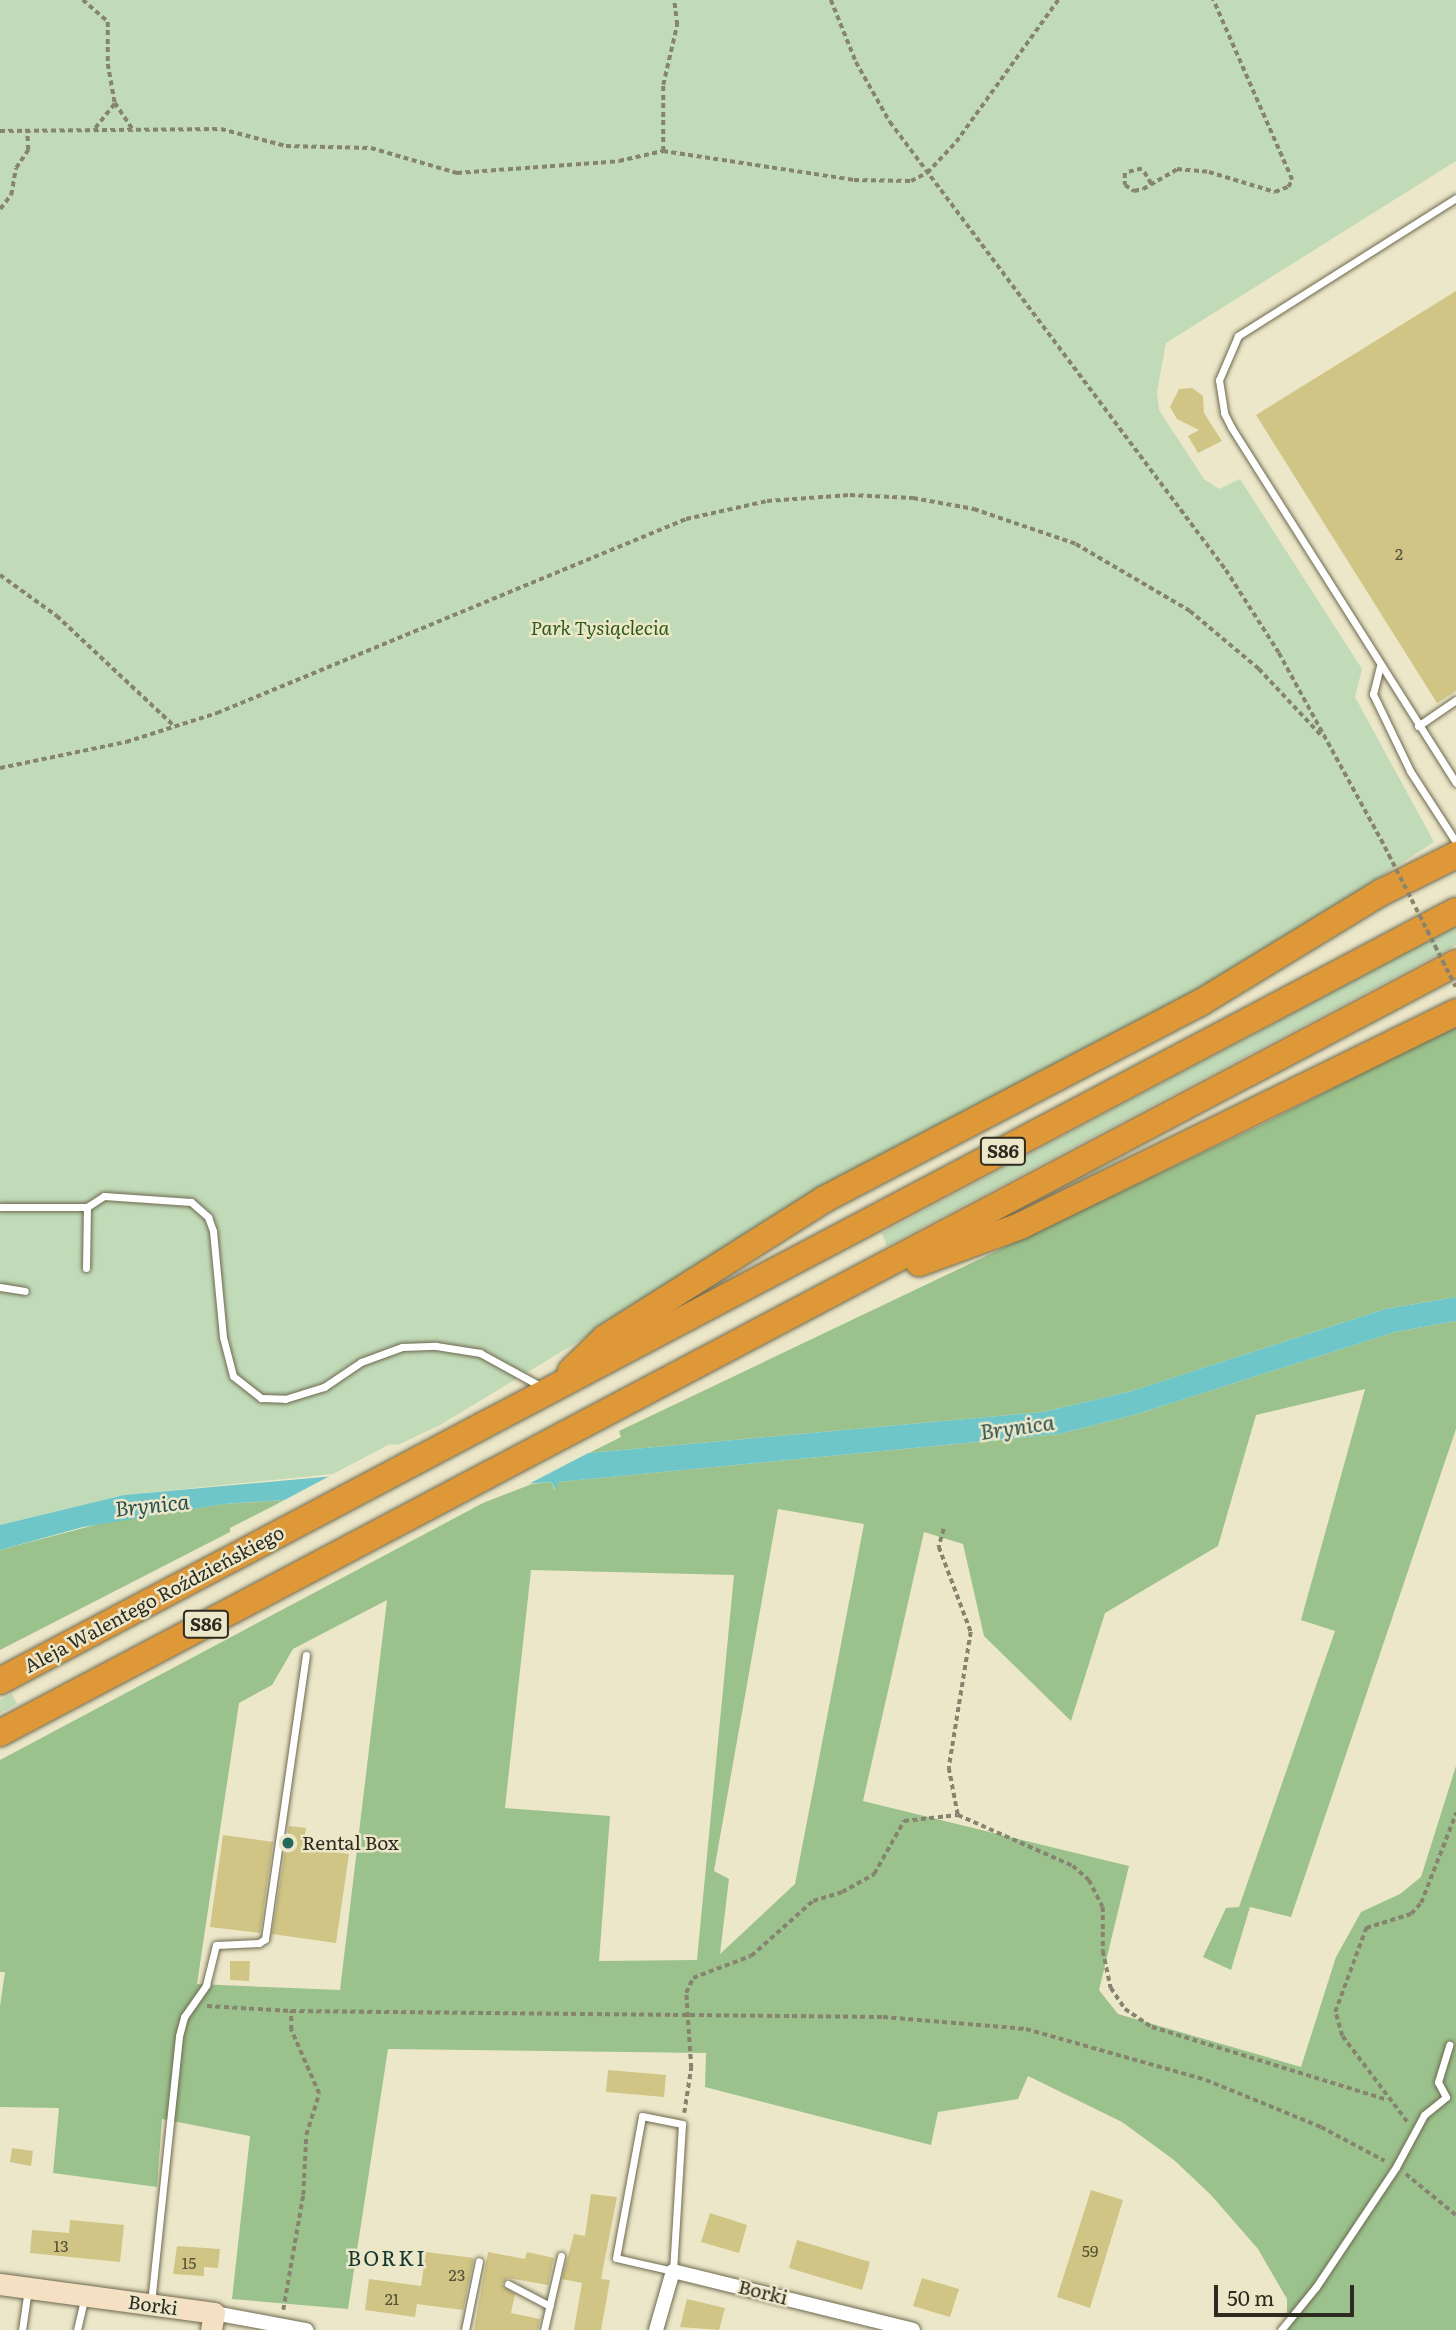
<!DOCTYPE html>
<meta charset="utf-8">
<style>
body{margin:0}
#map{position:relative;width:1456px;height:2330px;overflow:hidden;background:#ece7c9;font-family:Literata,serif}
div>[style]{position:absolute}
[style*='--x']{left:calc(var(--x)*1px);top:calc(var(--y)*1px);width:calc(var(--w)*1px);rotate:calc(var(--a)*1deg)}
.green>*{inset:0;background:#c1dbb8}
.forest>*{inset:0;background:#9bc28d}
.water>*{inset:0;background:#6fc6c8}
.pier>*{inset:0;background:#ece7c9}
.building>*{inset:0;background:#d0c585}
.path>*{height:3.5px;margin-top:-1.75px;transform-origin:0;background:repeating-linear-gradient(90deg,#86836f 0 5px,transparent 0 8.5px)}
.roads{filter:drop-shadow(0 0 2px #6e694f) drop-shadow(0 0 2px #6e694f)}
.lane>*{height:7px;margin:-3.5px;padding:0 3.5px;transform-origin:3.5px;border-radius:3.5px;background:#fff}
.street>*{height:14px;margin:-7px;padding:0 7px;transform-origin:7px;border-radius:7px;background:#fff}
.secondary>*{height:21px;margin:-10.5px;padding:0 10.5px;transform-origin:10.5px;border-radius:10.5px;background:#f5e0c3}
.highway>*{height:26px;margin:-13px;padding:0 13px;transform-origin:13px;border-radius:13px;background:#de9838}
.path-bridge>*{height:3.5px;margin-top:-1.75px;transform-origin:0;background:repeating-linear-gradient(90deg,#86836f 0 5px,transparent 0 8.5px)}
.dots>*{width:19px;height:19px;translate:-50% -50%;box-sizing:border-box;border:4px solid #ece7c9;border-radius:50%}
span{translate:-50% -50%;white-space:nowrap;text-align:center;line-height:1.15;-webkit-text-stroke:5px #ece7c9;paint-order:stroke}
.number-label{font-size:16px;color:#565239}
.number-label span{-webkit-text-stroke-width:0}
.shield-label span{padding:2px 5px;background:#ece7c9;border:2px solid;border-radius:5px;-webkit-text-stroke-width:0}
.shield-label{font-size:18px;color:#2d2b20;font-weight:700}
.park-label{font-size:19px;color:#2b5b14;font-style:italic}
.street-label{font-size:19px;color:#2d2b20}
.poi-label{font-size:19px;color:#2d2b20}
.left{translate:0 -50%;text-align:left}
.water-label{font-size:21px;color:#264e4f;font-style:italic}
.neighbourhood-label{font-size:21px;color:#15362f;letter-spacing:2px}
.scale{position:absolute;left:1214px;top:2285px;width:140px;height:32px;box-sizing:border-box;border:4px solid #2d2b20;border-top:0;padding-left:9px;font-size:21px;line-height:24px;white-space:nowrap;color:#2d2b20;-webkit-text-stroke:5px #ece7c9;paint-order:stroke}
</style>
<div id="map">
<div class="green">
<div style="clip-path:polygon(0 0,1456px 0,1456px 161px,1166px 343px,1157px 392px,1159px 410px,1204px 479px,1219px 489px,1240px 479px,1362px 669px,1355px 697px,1434px 842px,1230px 974px,834px 1187px,440px 1425px,398px 1445px,390px 1444px,333px 1474px,124px 1495px,0 1525px)"></div>
<div style="clip-path:polygon(1456px 926px,1456px 945px,887px 1246px,882px 1233px)"></div>
<div style="clip-path:polygon(12px 1694px,17px 1704px,0 1713px,0 1700px)"></div>
</div>
<div class="forest">
<div style="clip-path:polygon(1456px 1025px,1456px 1297px,1385px 1309px,1132px 1391px,1043px 1412px,589px 1453px,621px 1437px,619px 1431px,1263px 1124px)"></div>
<div style="clip-path:polygon(evenodd,1456px 1321px,1456px 1429px,1291px 1917px,1250px 1907px,1231px 1970px,1203px 1957px,1226px 1908px,1239px 1907px,1335px 1631px,1301px 1620px,1365px 1389px,1256px 1415px,1218px 1546px,1105px 1613px,1071px 1721px,984px 1636px,963px 1544px,924px 1532px,863px 1801px,1129px 1866px,1099px 1990px,1118px 2014px,1301px 2067px,1336px 1957px,1361px 1912px,1400px 1894px,1421px 1877px,1456px 1766px,1456px 2330px,1287px 2330px,1287px 2299px,1258px 2249px,1211px 2195px,1174px 2160px,1122px 2122px,1028px 2076px,1018px 2099px,938px 2112px,931px 2145px,705px 2087px,706px 2053px,388px 2049px,348px 2309px,232px 2299px,250px 2136px,162px 2119px,157px 2187px,53px 2173px,59px 2108px,0 2107px,0 2006px,5px 1972px,0 1972px,0 1760px,483px 1503px,532px 1484px,551px 1482px,555px 1490px,557px 1482px,1059px 1434px,1134px 1415px,1395px 1332px,1456px 1321px,778px 1509px,864px 1524px,795px 1884px,720px 1954px,729px 1879px,714px 1871px,778px 1509px,1456px 1321px,531px 1570px,734px 1575px,697px 1960px,599px 1961px,610px 1816px,505px 1808px,531px 1570px,1456px 1321px,387px 1600px,340px 1990px,197px 1984px,239px 1703px,272px 1685px,293px 1649px,387px 1600px)"></div>
<div style="clip-path:polygon(285px 1500px,230px 1528px,230px 1532px,0 1650px,0 1550px,106px 1522px,224px 1504px)"></div>
</div>
<div class="water">
<div style="clip-path:polygon(1456px 1297px,1456px 1321px,1395px 1332px,1134px 1415px,1059px 1434px,558px 1482px,556px 1490px,551px 1482px,224px 1504px,83px 1527px,0 1550px,0 1525px,124px 1495px,1043px 1412px,1132px 1391px,1385px 1309px)"></div>
</div>
<div class="pier">
<div style="clip-path:polygon(596px 1449px,521px 1488px,277px 1504px,341px 1470px)"></div>
</div>
<div class="building">
<div style="clip-path:polygon(1456px 291px,1456px 691px,1437px 703px,1256px 415px)"></div>
<div style="clip-path:polygon(1192px 388px,1203px 396px,1204px 413px,1222px 441px,1198px 453px,1188px 436px,1199px 430px,1177px 419px,1170px 407px,1179px 389px)"></div>
<div style="clip-path:polygon(289px 1826px,306px 1828px,303px 1847px,349px 1854px,336px 1943px,272px 1934px)"></div>
<div style="clip-path:polygon(223px 1835px,273px 1842px,260px 1933px,210px 1927px)"></div>
<div style="clip-path:polygon(230px 1961px,250px 1961px,249px 1981px,230px 1980px)"></div>
<div style="clip-path:polygon(608px 2070px,666px 2075px,664px 2097px,606px 2092px)"></div>
<div style="clip-path:polygon(12px 2148px,33px 2151px,31px 2166px,10px 2162px)"></div>
<div style="clip-path:polygon(1091px 2190px,1123px 2200px,1090px 2308px,1057px 2297px)"></div>
<div style="clip-path:polygon(591px 2194px,617px 2197px,601px 2279px,610px 2280px,601px 2330px,574px 2330px,582px 2283px,562px 2279px,574px 2234px,585px 2236px)"></div>
<div style="clip-path:polygon(710px 2213px,747px 2225px,739px 2253px,701px 2242px)"></div>
<div style="clip-path:polygon(70px 2220px,124px 2225px,120px 2262px,30px 2253px,32px 2230px,69px 2233px)"></div>
<div style="clip-path:polygon(797px 2240px,870px 2262px,862px 2290px,789px 2268px)"></div>
<div style="clip-path:polygon(177px 2246px,220px 2249px,218px 2268px,204px 2267px,204px 2276px,173px 2274px)"></div>
<div style="clip-path:polygon(426px 2252px,474px 2258px,463px 2310px,417px 2304px,415px 2317px,365px 2310px,369px 2279px,421px 2286px)"></div>
<div style="clip-path:polygon(488px 2252px,525px 2259px,527px 2252px,554px 2258px,548px 2285px,508px 2278px,502px 2284px,515px 2294px,511px 2313px,540px 2319px,538px 2330px,474px 2330px)"></div>
<div style="clip-path:polygon(922px 2278px,959px 2289px,950px 2317px,913px 2306px)"></div>
<div style="clip-path:polygon(687px 2299px,725px 2308px,719px 2330px,680px 2327px)"></div>
</div>
<div class="path">
<div style="--x:83;--y:0;--w:33;--a:41"></div>
<div style="--x:108;--y:22;--w:42;--a:90"></div>
<div style="--x:108;--y:64;--w:40;--a:80"></div>
<div style="--x:115;--y:103;--w:34;--a:56"></div>
<div style="--x:831;--y:0;--w:67;--a:68"></div>
<div style="--x:856;--y:62;--w:69;--a:60.5"></div>
<div style="--x:890;--y:122;--w:560;--a:53.13"></div>
<div style="--x:1226;--y:570;--w:98;--a:57.4"></div>
<div style="--x:1279;--y:653;--w:221;--a:61.3"></div>
<div style="--x:95;--y:128;--w:32;--a:-51"></div>
<div style="--x:0;--y:131;--w:221;--a:-0.5"></div>
<div style="--x:221;--y:129;--w:67;--a:14.7"></div>
<div style="--x:286;--y:146;--w:85;--a:1.3"></div>
<div style="--x:371;--y:148;--w:90;--a:16.2"></div>
<div style="--x:457;--y:173;--w:162;--a:-4.2"></div>
<div style="--x:619;--y:161;--w:45;--a:-12.8"></div>
<div style="--x:663;--y:151;--w:193;--a:8.6"></div>
<div style="--x:854;--y:180;--w:57;--a:1"></div>
<div style="--x:911;--y:181;--w:18;--a:-27"></div>
<div style="--x:927;--y:173;--w:42;--a:-46.9"></div>
<div style="--x:956;--y:142;--w:175;--a:-54.3"></div>
<div style="--x:663;--y:151;--w:66;--a:-90"></div>
<div style="--x:663;--y:85;--w:62;--a:-76.9"></div>
<div style="--x:677;--y:25;--w:25;--a:-97"></div>
<div style="--x:1151;--y:184;--w:17;--a:-121"></div>
<div style="--x:1142;--y:169;--w:17;--a:167"></div>
<div style="--x:1125;--y:173;--w:12;--a:90"></div>
<div style="--x:1125;--y:185;--w:11;--a:34"></div>
<div style="--x:1134;--y:191;--w:9;--a:-13"></div>
<div style="--x:1143;--y:189;--w:39;--a:-30"></div>
<div style="--x:1177;--y:169;--w:32;--a:5"></div>
<div style="--x:1209;--y:172;--w:69;--a:16.9"></div>
<div style="--x:1275;--y:192;--w:14;--a:-21"></div>
<div style="--x:1288;--y:187;--w:8;--a:-60"></div>
<div style="--x:1292;--y:180;--w:197;--a:-113.7"></div>
<div style="--x:0;--y:209;--w:18;--a:-52"></div>
<div style="--x:11;--y:195;--w:27;--a:-80"></div>
<div style="--x:16;--y:168;--w:22;--a:-56"></div>
<div style="--x:28;--y:150;--w:20;--a:-93"></div>
<div style="--x:0;--y:575;--w:70;--a:35.7"></div>
<div style="--x:57;--y:616;--w:162;--a:43.2"></div>
<div style="--x:0;--y:768;--w:129;--a:-11.7"></div>
<div style="--x:126;--y:742;--w:96;--a:-17.7"></div>
<div style="--x:217;--y:713;--w:508;--a:-22.47"></div>
<div style="--x:686;--y:519;--w:83;--a:-12.5"></div>
<div style="--x:767;--y:501;--w:83;--a:-4.1"></div>
<div style="--x:850;--y:495;--w:63;--a:2.7"></div>
<div style="--x:913;--y:498;--w:62;--a:10.2"></div>
<div style="--x:974;--y:509;--w:108;--a:18.9"></div>
<div style="--x:1076;--y:544;--w:132;--a:30.4"></div>
<div style="--x:1190;--y:611;--w:90;--a:40"></div>
<div style="--x:1259;--y:669;--w:91;--a:46.8"></div>
<div style="--x:944;--y:1529;--w:19;--a:106"></div>
<div style="--x:939;--y:1547;--w:91;--a:69.4"></div>
<div style="--x:971;--y:1632;--w:138;--a:99.2"></div>
<div style="--x:949;--y:1768;--w:48;--a:79.2"></div>
<div style="--x:207;--y:2006;--w:84;--a:3.4"></div>
<div style="--x:291;--y:2011;--w:592;--a:0.58"></div>
<div style="--x:883;--y:2017;--w:144;--a:4.8"></div>
<div style="--x:1026;--y:2029;--w:187;--a:15.8"></div>
<div style="--x:1206;--y:2080;--w:124;--a:22.2"></div>
<div style="--x:1321;--y:2127;--w:72;--a:28"></div>
<div style="--x:684;--y:2113;--w:46;--a:-81.2"></div>
<div style="--x:691;--y:2068;--w:75;--a:-93.8"></div>
<div style="--x:686;--y:1993;--w:17;--a:-65"></div>
<div style="--x:693;--y:1978;--w:62;--a:-20.8"></div>
<div style="--x:751;--y:1956;--w:83;--a:-41.6"></div>
<div style="--x:813;--y:1901;--w:30;--a:-17"></div>
<div style="--x:842;--y:1892;--w:37;--a:-29"></div>
<div style="--x:874;--y:1874;--w:61;--a:-60.5"></div>
<div style="--x:904;--y:1821;--w:54;--a:-6.3"></div>
<div style="--x:958;--y:1815;--w:126;--a:23.9"></div>
<div style="--x:1073;--y:1866;--w:21;--a:41"></div>
<div style="--x:1089;--y:1880;--w:30;--a:63"></div>
<div style="--x:1103;--y:1907;--w:44;--a:90"></div>
<div style="--x:1103;--y:1951;--w:38;--a:78"></div>
<div style="--x:1111;--y:1988;--w:25;--a:56"></div>
<div style="--x:1125;--y:2009;--w:32;--a:34"></div>
<div style="--x:1152;--y:2027;--w:244;--a:17.2"></div>
<div style="--x:1407;--y:2122;--w:108;--a:-127.1"></div>
<div style="--x:1342;--y:2036;--w:25;--a:-106"></div>
<div style="--x:1335;--y:2012;--w:90;--a:-69.7"></div>
<div style="--x:1366;--y:1928;--w:47;--a:-17.3"></div>
<div style="--x:1411;--y:1914;--w:15;--a:-48"></div>
<div style="--x:1421;--y:1903;--w:97;--a:-68.7"></div>
<div style="--x:1406;--y:2174;--w:65;--a:39.4"></div>
<div style="--x:283;--y:2310;--w:117;--a:-80.1"></div>
<div style="--x:303;--y:2195;--w:60;--a:-87.1"></div>
<div style="--x:306;--y:2135;--w:43;--a:-72.4"></div>
<div style="--x:319;--y:2094;--w:70;--a:-113.6"></div>
<div style="--x:291;--y:2030;--w:19;--a:-90"></div>
</div>
<div class="roads">
<div class="lane">
<div style="--x:1456;--y:198;--w:258;--a:147.7"></div>
<div style="--x:1238;--y:336;--w:48;--a:113.4"></div>
<div style="--x:1219;--y:380;--w:33;--a:81"></div>
<div style="--x:1224;--y:413;--w:16;--a:63"></div>
<div style="--x:1231;--y:427;--w:421;--a:57.7"></div>
<div style="--x:1380;--y:666;--w:29;--a:104"></div>
<div style="--x:1373;--y:694;--w:85;--a:64.3"></div>
<div style="--x:1410;--y:771;--w:85;--a:57.1"></div>
<div style="--x:1418;--y:726;--w:46;--a:-34.4"></div>
<div style="--x:0;--y:1207;--w:87;--a:0"></div>
<div style="--x:87;--y:1207;--w:20;--a:-33"></div>
<div style="--x:104;--y:1196;--w:87;--a:3.9"></div>
<div style="--x:191;--y:1202;--w:23;--a:41"></div>
<div style="--x:208;--y:1217;--w:15;--a:70"></div>
<div style="--x:213;--y:1231;--w:106;--a:84.6"></div>
<div style="--x:223;--y:1337;--w:40;--a:75.6"></div>
<div style="--x:233;--y:1376;--w:36;--a:38"></div>
<div style="--x:261;--y:1398;--w:24;--a:2"></div>
<div style="--x:285;--y:1399;--w:41;--a:-17.1"></div>
<div style="--x:324;--y:1387;--w:45;--a:-34"></div>
<div style="--x:361;--y:1362;--w:44;--a:-20.1"></div>
<div style="--x:402;--y:1347;--w:34;--a:-2"></div>
<div style="--x:436;--y:1346;--w:45;--a:9"></div>
<div style="--x:480;--y:1353;--w:73;--a:28.7"></div>
<div style="--x:86;--y:1268;--w:61;--a:-89.1"></div>
<div style="--x:0;--y:1287;--w:25;--a:9"></div>
<div style="--x:642;--y:2116;--w:41;--a:11.3"></div>
<div style="--x:682;--y:2124;--w:147;--a:93.5"></div>
<div style="--x:673;--y:2271;--w:58;--a:-167.2"></div>
<div style="--x:616;--y:2258;--w:144;--a:-79.6"></div>
<div style="--x:508;--y:2284;--w:47;--a:27.6"></div>
<div style="--x:151;--y:2303;--w:268;--a:-84"></div>
<div style="--x:179;--y:2036;--w:20;--a:-75"></div>
<div style="--x:184;--y:2017;--w:39;--a:-55"></div>
<div style="--x:206;--y:1985;--w:41;--a:-76"></div>
<div style="--x:216;--y:1945;--w:43;--a:-2.7"></div>
<div style="--x:259;--y:1943;--w:7;--a:-34"></div>
<div style="--x:265;--y:1939;--w:287;--a:-81.8"></div>
<div style="--x:22;--y:2330;--w:41;--a:-81.7"></div>
<div style="--x:77;--y:2330;--w:35;--a:-77"></div>
<div style="--x:465;--y:2330;--w:70;--a:-78.5"></div>
<div style="--x:544;--y:2330;--w:76;--a:-77.1"></div>
<div style="--x:1281;--y:2330;--w:55;--a:-50.9"></div>
<div style="--x:1316;--y:2287;--w:144;--a:-56.3"></div>
<div style="--x:1396;--y:2167;--w:59;--a:-61.7"></div>
<div style="--x:1424;--y:2115;--w:28;--a:-39"></div>
<div style="--x:1446;--y:2097;--w:17;--a:-118"></div>
<div style="--x:1438;--y:2082;--w:39;--a:-73"></div>
</div>
<div class="street">
<div style="--x:214;--y:2313;--w:94;--a:10.5"></div>
<div style="--x:656;--y:2330;--w:61;--a:-73.9"></div>
<div style="--x:673;--y:2271;--w:247;--a:13.8"></div>
</div>
<div class="secondary">
<div style="--x:0;--y:2284;--w:216;--a:7.7"></div>
<div style="--x:214;--y:2313;--w:17;--a:100"></div>
</div>
<div class="highway">
<div style="--x:919;--y:1263;--w:108;--a:-20.1"></div>
<div style="--x:1020;--y:1226;--w:486;--a:-26.1"></div>
<div style="--x:571;--y:1371;--w:47;--a:-44.1"></div>
<div style="--x:605;--y:1338;--w:258;--a:-32.3"></div>
<div style="--x:823;--y:1200;--w:425;--a:-27.6"></div>
<div style="--x:1200;--y:1003;--w:213;--a:-31.4"></div>
<div style="--x:1382;--y:892;--w:83;--a:-26.6"></div>
<div style="--x:0;--y:1681;--w:1647;--a:-27.87"></div>
<div style="--x:0;--y:1733;--w:1647;--a:-27.87"></div>
</div>
</div>
<div class="path-bridge">
<div style="--x:1385;--y:847;--w:157;--a:63.1"></div>
</div>
<div class="dots">
<div style="left:288px;top:1843px;background:#22685c"></div>
</div>
<div class="number-label">
<span style="left:1399px;top:553px">2</span>
<span style="left:61px;top:2245px">13</span>
<span style="left:1090px;top:2250px">59</span>
<span style="left:189px;top:2262px">15</span>
<span style="left:457px;top:2274px">23</span>
<span style="left:392px;top:2298px">21</span>
</div>
<div class="shield-label">
<span style="left:1003px;top:1151px">S86</span>
<span style="left:206px;top:1624px">S86</span>
</div>
<div class="park-label">
<span style="left:600px;top:628px">Park Tysiąclecia</span>
</div>
<div class="street-label">
<span style="left:154px;top:1599px;rotate:-28deg">Aleja Walentego Roździeńskiego</span>
<span style="left:763px;top:2292px;rotate:14deg">Borki</span>
<span style="left:153px;top:2305px;rotate:8deg">Borki</span>
</div>
<div class="poi-label">
<span class="left" style="left:302px;top:1843px">Rental Box</span>
</div>
<div class="water-label">
<span style="left:1017px;top:1426px;rotate:-8deg">Brynica</span>
<span style="left:152px;top:1504px;rotate:-6deg">Brynica</span>
</div>
<div class="neighbourhood-label">
<span style="left:387px;top:2257px">BORKI</span>
</div>
<div class="scale">50 m</div>
</div>
